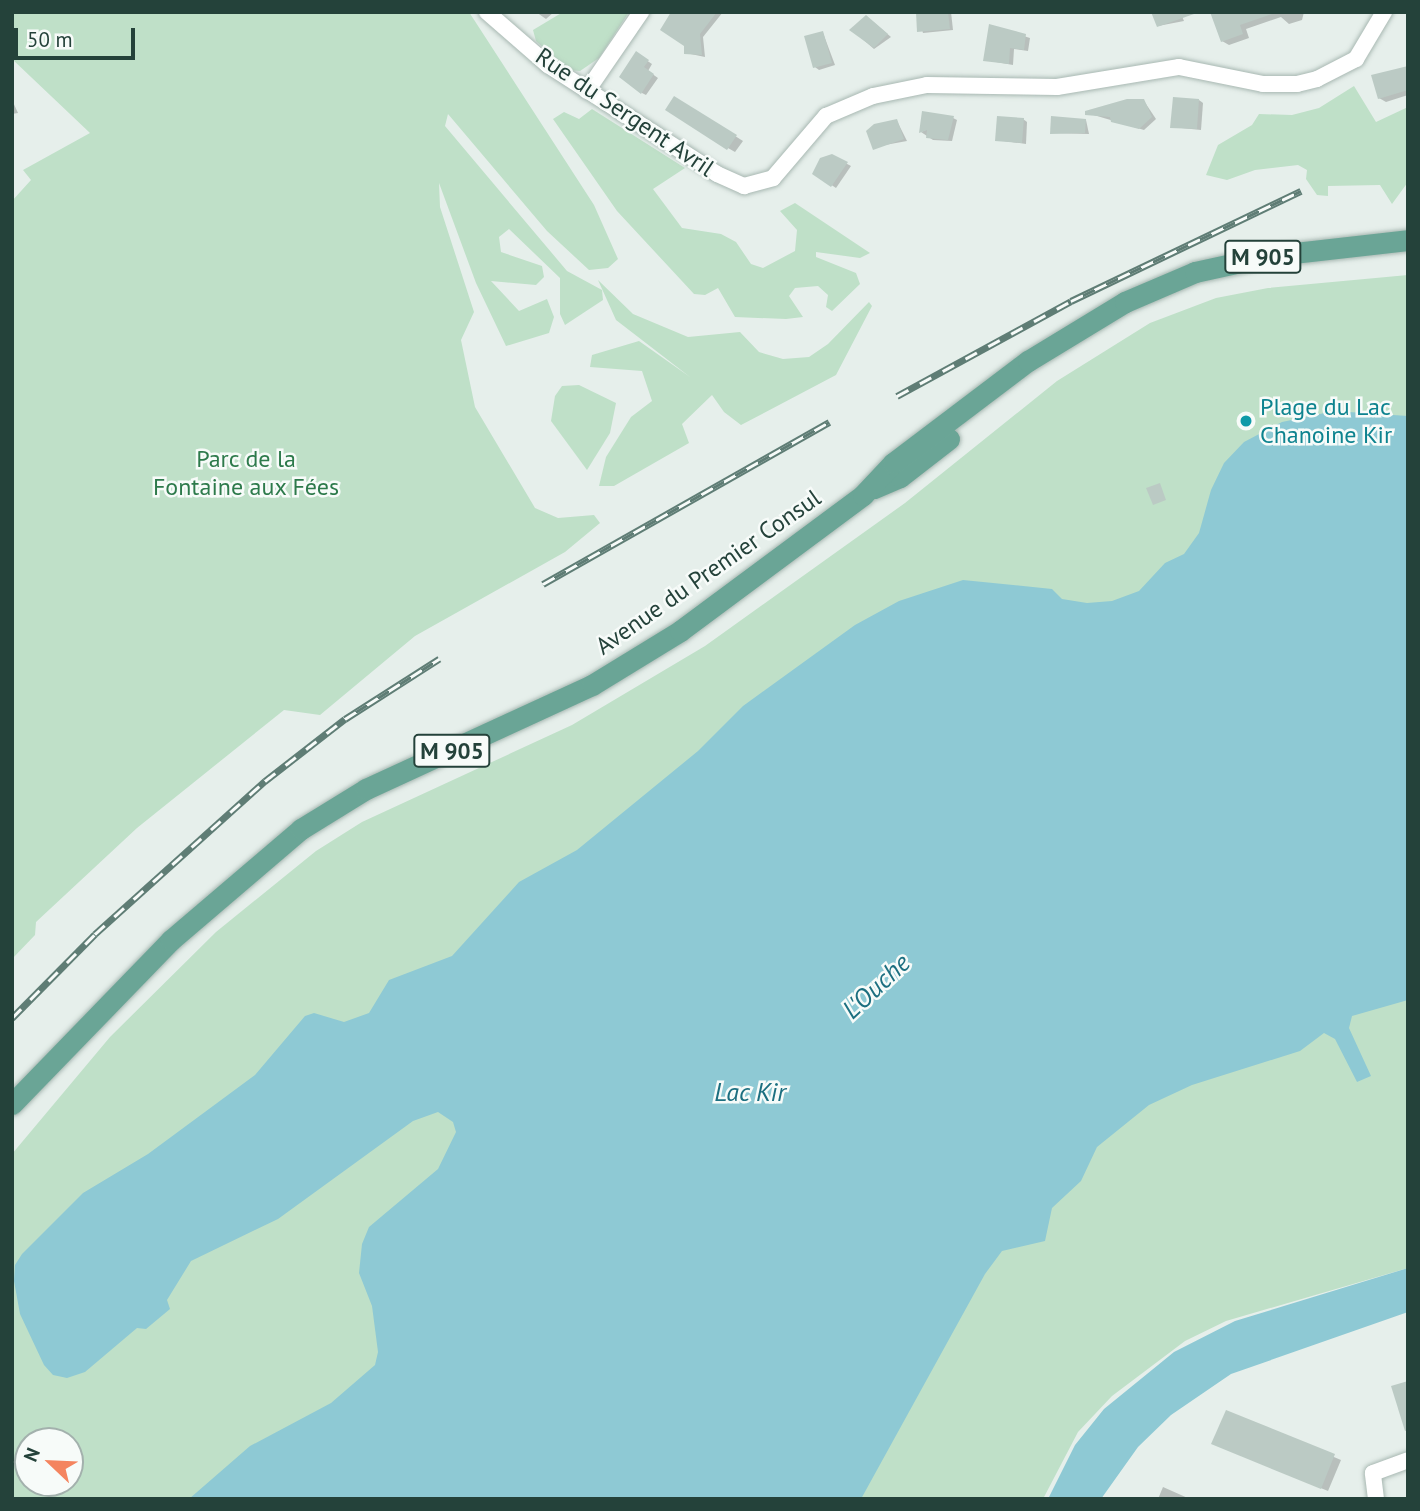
<!DOCTYPE html>
<meta charset="utf-8">
<style>
body{margin:0}
#map{position:relative;width:1420px;height:1511px;overflow:hidden;background:#e6efeb;font-family:"PT Sans",sans-serif}
div>[style]{position:absolute}
[style*='--x']{left:calc(var(--x)*1px);top:calc(var(--y)*1px);width:calc(var(--w)*1px);rotate:calc(var(--a)*1deg)}
.green>*{inset:0;background:#bfe0c8}
.water>*{inset:0;background:#8ec9d4}
.shadow>*{inset:0;background:#0003}
.building>*{inset:0;background:#bbcac4}
.roads{filter:drop-shadow(0 0 2px #a8b8b2) drop-shadow(0 0 2px #a8b8b2)}
.minor>*{height:16px;margin:-8px;padding:0 8px;transform-origin:8px;border-radius:8px;background:#fff}
.primary>*{height:21px;margin:-10.5px;padding:0 10.5px;transform-origin:10.5px;border-radius:10.5px;background:#6aa596}
.rail>*{height:7px;margin-top:-3.5px;transform-origin:0;background:repeating-linear-gradient(90deg,#f7fbf9 0 13px,#5f7d75 0 26px);box-sizing:border-box;border-block:2px solid #5f7d75}
.dots>*{width:19px;height:19px;translate:-50% -50%;box-sizing:border-box;border:4px solid #f7fbf9;border-radius:50%}
span{translate:-50% -50%;white-space:nowrap;text-align:center;line-height:1.15;-webkit-text-stroke:5px #f7fbf9;paint-order:stroke}
.shield-label span{padding:2px 5px;background:#f7fbf9;border:2px solid;border-radius:5px;-webkit-text-stroke-width:0}
.shield-label{font-size:23px;color:#24423a;font-weight:700}
.street-label{font-size:24px;color:#24423a}
.culture-label{font-size:24px;color:#0d838f}
.left{translate:0 -50%;text-align:left}
.park-label{font-size:24px;color:#2d7a4b}
.water-label{font-size:26px;color:#1c6f80;font-style:italic}
.frame{position:absolute;inset:0;border:14px solid #24423a;pointer-events:none}
.north{position:absolute;left:14px;top:1427px;width:70px;height:70px;box-sizing:border-box;background:#f7fbf9;border:2px solid #a3b1ad;border-radius:50%;rotate:293deg;font-size:19px;font-weight:700;line-height:28px;text-align:center;color:#24423a}
.north::after{content:'';display:block;margin:auto;width:24px;height:32px;background:#f4845f;clip-path:polygon(50% 0,100% 100%,50% 72%,0 100%)}
.scale{position:absolute;left:14px;top:28px;width:121px;height:32px;box-sizing:border-box;border:4px solid #24423a;border-top:0;padding-left:9px;font-size:21px;line-height:24px;white-space:nowrap;color:#24423a;-webkit-text-stroke:5px #f7fbf9;paint-order:stroke}
</style>
<div id="map">
<div class="green">
<div style="clip-path:polygon(12px 12px,469px 12px,594px 205px,618px 259px,608px 268px,589px 270px,547px 231px,448px 114px,445px 126px,567px 271px,602px 290px,603px 300px,565px 325px,560px 314px,560px 278px,509px 229px,499px 237px,501px 252px,542px 266px,544px 277px,536px 285px,491px 281px,519px 311px,547px 299px,554px 317px,549px 333px,506px 346px,476px 283px,439px 183px,440px 207px,474px 312px,461px 340px,475px 407px,535px 508px,558px 518px,594px 515px,600px 523px,565px 552px,415px 636px,320px 715px,284px 710px,137px 828px,36px 922px,35px 935px,12px 959px,12px 201px,31px 180px,23px 170px,90px 133px,12px 59px)"></div>
<div style="clip-path:polygon(563px 12px,629px 12px,599px 58px,580px 71px,568px 70px,536px 41px,533px 30px)"></div>
<div style="clip-path:polygon(1354px 86px,1376px 122px,1408px 107px,1408px 182px,1392px 204px,1380px 185px,1328px 186px,1328px 196px,1317px 195px,1306px 179px,1307px 170px,1298px 165px,1255px 170px,1227px 180px,1206px 175px,1218px 145px,1252px 125px,1259px 114px,1292px 115px,1319px 108px)"></div>
<div style="clip-path:polygon(592px 109px,685px 168px,653px 189px,682px 228px,721px 234px,736px 242px,751px 264px,763px 268px,795px 251px,797px 230px,780px 211px,795px 203px,870px 253px,860px 258px,816px 252px,816px 257px,856px 273px,860px 284px,832px 311px,826px 307px,828px 295px,818px 286px,795px 288px,789px 296px,803px 317px,786px 319px,735px 317px,718px 288px,705px 295px,694px 294px,617px 211px,553px 119px,564px 112px,579px 119px)"></div>
<div style="clip-path:polygon(evenodd,1408px 275px,1408px 1268px,1226px 1321px,1185px 1341px,1112px 1396px,1078px 1432px,1043px 1499px,12px 1499px,12px 1154px,110px 1037px,216px 932px,316px 851px,362px 822px,572px 725px,705px 646px,905px 503px,1057px 381px,1150px 323px,1216px 298px,1268px 288px,1408px 275px,28px 1441px,70px 1441px,70px 1483px,28px 1483px,28px 1441px)"></div>
<div style="clip-path:polygon(598px 280px,633px 314px,688px 337px,740px 332px,759px 352px,783px 359px,809px 357px,828px 344px,869px 302px,872px 306px,836px 375px,741px 425px,724px 412px,712px 395px,682px 424px,689px 443px,614px 486px,599px 486px,606px 457px,631px 417px,652px 401px,642px 371px,590px 367px,592px 355px,639px 341px,690px 377px,616px 320px)"></div>
<div style="clip-path:polygon(579px 385px,616px 403px,610px 433px,587px 470px,551px 421px,555px 396px,562px 386px)"></div>
</div>
<div class="water">
<div style="clip-path:polygon(1334px 411px,1408px 416px,1408px 1000px,1352px 1016px,1349px 1028px,1371px 1076px,1357px 1082px,1335px 1039px,1324px 1033px,1300px 1051px,1192px 1085px,1149px 1105px,1097px 1147px,1081px 1181px,1052px 1208px,1045px 1241px,1002px 1251px,985px 1274px,861px 1499px,189px 1499px,250px 1446px,331px 1403px,375px 1365px,378px 1352px,372px 1306px,359px 1273px,362px 1244px,369px 1227px,438px 1169px,456px 1132px,453px 1122px,438px 1112px,413px 1121px,278px 1219px,191px 1261px,167px 1300px,170px 1309px,146px 1329px,137px 1328px,85px 1372px,67px 1378px,53px 1375px,44px 1365px,20px 1314px,14px 1281px,15px 1265px,22px 1254px,83px 1193px,148px 1154px,255px 1075px,305px 1016px,314px 1013px,344px 1022px,369px 1013px,389px 980px,452px 956px,519px 882px,577px 850px,698px 751px,743px 706px,855px 625px,899px 601px,963px 580px,1052px 589px,1062px 599px,1087px 603px,1112px 601px,1139px 591px,1165px 563px,1184px 554px,1199px 533px,1211px 490px,1224px 463px,1244px 442px,1282px 422px)"></div>
<div style="clip-path:polygon(1408px 1268px,1408px 1312px,1231px 1374px,1171px 1415px,1138px 1447px,1101px 1499px,1048px 1499px,1075px 1445px,1104px 1409px,1174px 1352px,1235px 1321px)"></div>
</div>
<div class="shadow">
<div style="clip-path:polygon(536px 12px,554px 12px,546px 19px)"></div>
<div style="clip-path:polygon(689px 12px,723px 12px,703px 37px,705px 57px,686px 53px)"></div>
<div style="clip-path:polygon(917px 12px,951px 12px,953px 30px,923px 33px)"></div>
<div style="clip-path:polygon(1180px 12px,1184px 21px,1158px 26px)"></div>
<div style="clip-path:polygon(1212px 12px,1304px 12px,1302px 20px,1289px 24px,1281px 17px,1246px 29px,1249px 38px,1229px 45px,1222px 41px)"></div>
<div style="clip-path:polygon(871px 20px,891px 37px,874px 49px,852px 30px)"></div>
<div style="clip-path:polygon(990px 26px,1030px 38px,1028px 51px,1014px 49px,1013px 65px,985px 60px)"></div>
<div style="clip-path:polygon(823px 33px,835px 65px,819px 70px,815px 67px)"></div>
<div style="clip-path:polygon(637px 54px,652px 64px,648px 71px,658px 78px,646px 95px,642px 93px)"></div>
<div style="clip-path:polygon(1408px 67px,1408px 95px,1386px 102px,1379px 98px)"></div>
<div style="clip-path:polygon(675px 98px,743px 141px,735px 152px,728px 148px)"></div>
<div style="clip-path:polygon(12px 100px,18px 113px,12px 114px)"></div>
<div style="clip-path:polygon(1199px 100px,1203px 103px,1201px 130px,1172px 127px)"></div>
<div style="clip-path:polygon(1144px 101px,1156px 119px,1144px 130px,1087px 113px)"></div>
<div style="clip-path:polygon(953px 118px,957px 120px,952px 141px,933px 140px,921px 132px)"></div>
<div style="clip-path:polygon(1023px 119px,1027px 122px,1026px 144px,997px 140px)"></div>
<div style="clip-path:polygon(1086px 120px,1089px 134px,1052px 133px)"></div>
<div style="clip-path:polygon(897px 121px,907px 141px,874px 147px)"></div>
<div style="clip-path:polygon(832px 156px,851px 166px,836px 188px,815px 174px)"></div>
<div style="clip-path:polygon(1227px 1412px,1341px 1460px,1328px 1491px,1221px 1447px)"></div>
<div style="clip-path:polygon(1163px 1487px,1190px 1499px,1158px 1499px)"></div>
</div>
<div class="building">
<div style="clip-path:polygon(671px 12px,717px 12px,700px 34px,702px 55px,684px 54px,684px 46px,660px 30px)"></div>
<div style="clip-path:polygon(916px 12px,948px 12px,950px 29px,917px 32px)"></div>
<div style="clip-path:polygon(1151px 12px,1194px 12px,1194px 14px,1157px 27px)"></div>
<div style="clip-path:polygon(1210px 12px,1272px 12px,1272px 14px,1240px 25px,1243px 34px,1221px 42px)"></div>
<div style="clip-path:polygon(866px 15px,888px 34px,874px 48px,849px 30px)"></div>
<div style="clip-path:polygon(989px 24px,1026px 34px,1024px 50px,1010px 48px,1009px 64px,983px 61px)"></div>
<div style="clip-path:polygon(823px 31px,832px 63px,813px 68px,804px 36px)"></div>
<div style="clip-path:polygon(636px 51px,649px 60px,644px 67px,654px 74px,641px 94px,619px 77px)"></div>
<div style="clip-path:polygon(1408px 66px,1408px 90px,1378px 99px,1371px 75px)"></div>
<div style="clip-path:polygon(674px 96px,737px 135px,727px 150px,665px 110px)"></div>
<div style="clip-path:polygon(1173px 97px,1199px 99px,1197px 129px,1170px 128px)"></div>
<div style="clip-path:polygon(1127px 99px,1144px 99px,1152px 117px,1139px 129px,1111px 122px,1110px 117px,1085px 115px,1085px 111px)"></div>
<div style="clip-path:polygon(922px 111px,954px 116px,948px 140px,926px 138px,927px 130px,919px 133px)"></div>
<div style="clip-path:polygon(997px 116px,1024px 118px,1022px 143px,995px 141px)"></div>
<div style="clip-path:polygon(1051px 116px,1086px 119px,1085px 133px,1050px 134px)"></div>
<div style="clip-path:polygon(897px 119px,904px 139px,873px 150px,866px 131px,874px 124px)"></div>
<div style="clip-path:polygon(832px 154px,848px 162px,831px 187px,812px 174px,820px 158px)"></div>
<div style="clip-path:polygon(1160px 483px,1166px 500px,1153px 505px,1146px 488px)"></div>
<div style="clip-path:polygon(1408px 1381px,1408px 1430px,1405px 1431px,1391px 1386px)"></div>
<div style="clip-path:polygon(1226px 1410px,1335px 1454px,1321px 1489px,1211px 1444px)"></div>
</div>
<div class="roads">
<div class="minor">
<div style="--x:487;--y:12;--w:81;--a:41"></div>
<div style="--x:548;--y:65;--w:201;--a:32.8"></div>
<div style="--x:717;--y:174;--w:30;--a:24"></div>
<div style="--x:744;--y:186;--w:30;--a:-15"></div>
<div style="--x:773;--y:178;--w:82;--a:-49.5"></div>
<div style="--x:826;--y:116;--w:51;--a:-23.1"></div>
<div style="--x:873;--y:96;--w:55;--a:-11.5"></div>
<div style="--x:927;--y:85;--w:130;--a:0.9"></div>
<div style="--x:1057;--y:87;--w:124;--a:-9.3"></div>
<div style="--x:1179;--y:67;--w:86;--a:11.4"></div>
<div style="--x:1263;--y:84;--w:34;--a:0"></div>
<div style="--x:1297;--y:84;--w:21;--a:-14"></div>
<div style="--x:1317;--y:79;--w:44;--a:-27.1"></div>
<div style="--x:1356;--y:59;--w:55;--a:-59.2"></div>
<div style="--x:587;--y:91;--w:96;--a:-55.6"></div>
<div style="--x:1376;--y:1499;--w:26;--a:-97"></div>
<div style="--x:1373;--y:1473;--w:37;--a:-20"></div>
</div>
<div class="primary">
<div style="--x:874;--y:488;--w:28;--a:-23"></div>
<div style="--x:900;--y:477;--w:62;--a:-37.8"></div>
<div style="--x:12;--y:1104;--w:228;--a:-45.9"></div>
<div style="--x:171;--y:940;--w:171;--a:-40.5"></div>
<div style="--x:301;--y:829;--w:76;--a:-31.6"></div>
<div style="--x:366;--y:789;--w:249;--a:-24.7"></div>
<div style="--x:592;--y:685;--w:103;--a:-31.5"></div>
<div style="--x:680;--y:631;--w:228;--a:-36.6"></div>
<div style="--x:863;--y:495;--w:44;--a:-46.8"></div>
<div style="--x:893;--y:463;--w:169;--a:-37.1"></div>
<div style="--x:1028;--y:361;--w:114;--a:-31.3"></div>
<div style="--x:1125;--y:302;--w:76;--a:-23.2"></div>
<div style="--x:1195;--y:272;--w:75;--a:-12.4"></div>
<div style="--x:1268;--y:256;--w:141;--a:-6.5"></div>
</div>
</div>
<div class="rail">
<div style="--x:897;--y:396;--w:198;--a:-28.6"></div>
<div style="--x:1071;--y:301;--w:255;--a:-25.6"></div>
<div style="--x:543;--y:584;--w:329;--a:-29.5"></div>
<div style="--x:12;--y:1018;--w:118;--a:-45.3"></div>
<div style="--x:95;--y:934;--w:229;--a:-42"></div>
<div style="--x:265;--y:781;--w:101;--a:-37.8"></div>
<div style="--x:345;--y:719;--w:112;--a:-32.6"></div>
</div>
<div class="dots">
<div style="left:1246px;top:421px;background:#0f9aa8"></div>
</div>
<div class="shield-label">
<span style="left:1263px;top:257px">M 905</span>
<span style="left:452px;top:751px">M 905</span>
</div>
<div class="street-label">
<span style="left:625px;top:112px;rotate:34deg">Rue du Sergent Avril</span>
<span style="left:708px;top:572px;rotate:-35deg">Avenue du Premier Consul</span>
</div>
<div class="culture-label">
<span class="left" style="left:1260px;top:421px">Plage du Lac<br>Chanoine Kir</span>
</div>
<div class="park-label">
<span style="left:246px;top:473px">Parc de la<br>Fontaine aux Fées</span>
</div>
<div class="water-label">
<span style="left:876px;top:986px;rotate:-43deg">L'Ouche</span>
<span style="left:750px;top:1092px">Lac Kir</span>
</div>
<div class="frame"></div>
<div class="north">N</div>
<div class="scale">50 m</div>
</div>
